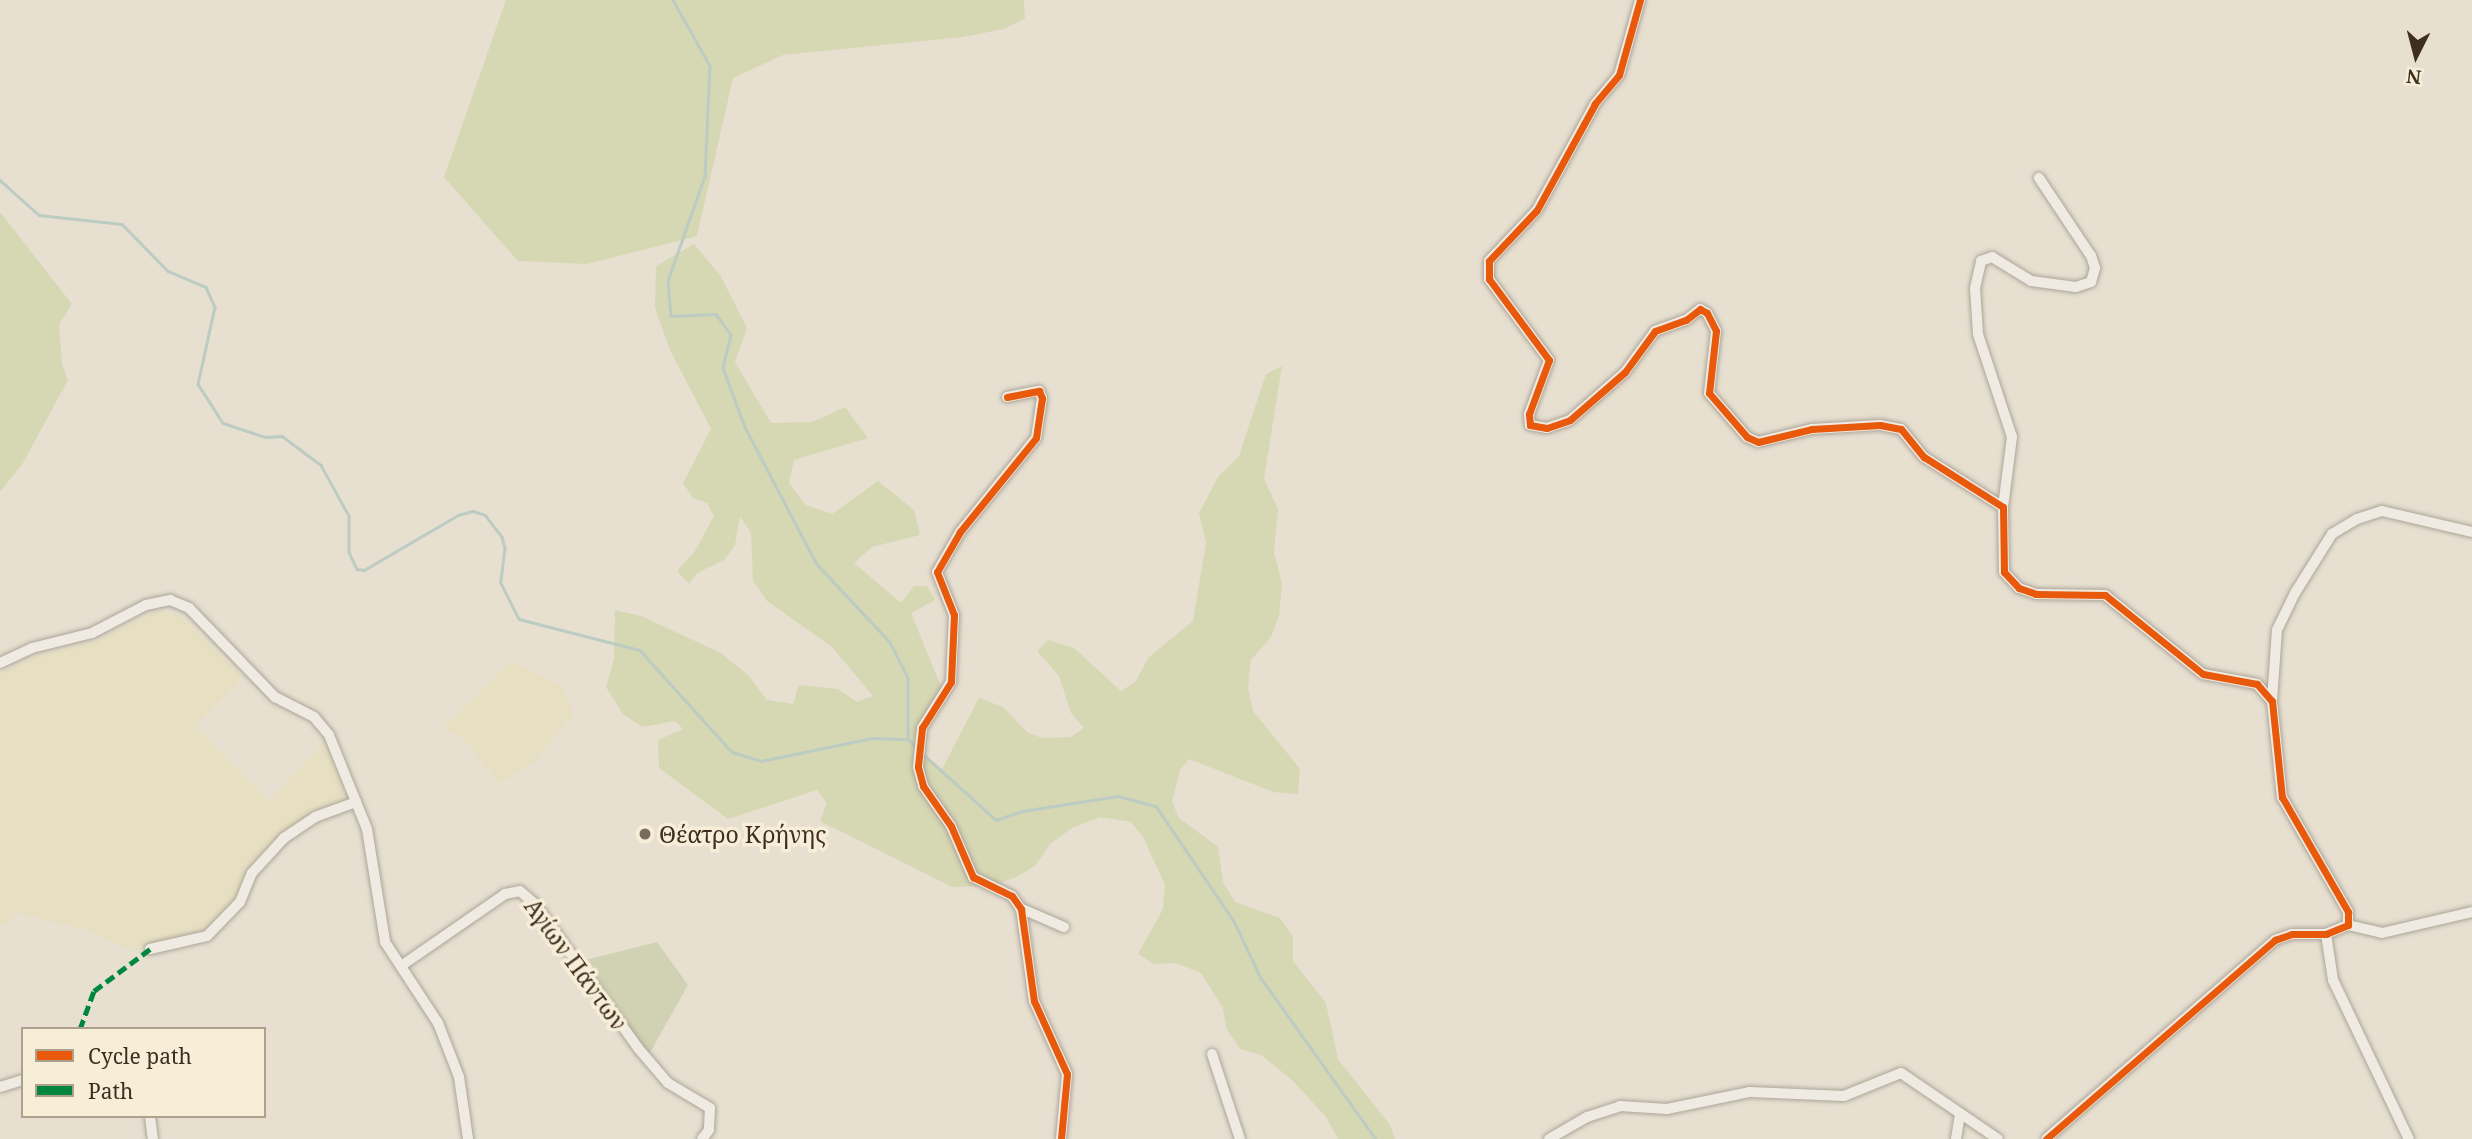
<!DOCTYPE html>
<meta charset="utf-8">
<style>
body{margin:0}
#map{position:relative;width:2472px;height:1139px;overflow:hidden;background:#e7e0d1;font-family:"Noto Serif",serif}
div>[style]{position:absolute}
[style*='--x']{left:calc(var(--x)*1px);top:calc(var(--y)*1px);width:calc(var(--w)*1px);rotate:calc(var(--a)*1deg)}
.farmland>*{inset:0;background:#e6dfc2}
.green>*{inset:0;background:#d6d7b3}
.cemetery>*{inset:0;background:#d1d1b3}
.stream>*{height:2.5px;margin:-1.25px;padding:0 1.25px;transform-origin:1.25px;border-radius:1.25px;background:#bcccc2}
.roads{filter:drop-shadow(0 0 2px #ada599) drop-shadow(0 0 2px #ada599)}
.minor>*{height:10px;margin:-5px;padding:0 5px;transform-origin:5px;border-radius:5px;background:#efebe3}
.quiet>*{height:5px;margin-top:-2.5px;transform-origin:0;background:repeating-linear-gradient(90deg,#00873e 0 10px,transparent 0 15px)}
.cycleway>*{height:7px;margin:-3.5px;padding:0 3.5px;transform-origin:3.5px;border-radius:3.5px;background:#e8590c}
.dots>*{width:19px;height:19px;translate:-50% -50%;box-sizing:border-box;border:4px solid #f7eed8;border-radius:50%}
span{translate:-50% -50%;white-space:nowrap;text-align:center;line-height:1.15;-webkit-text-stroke:7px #f7eed8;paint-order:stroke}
.poi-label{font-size:23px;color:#3d2e20}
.left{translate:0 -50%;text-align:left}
.street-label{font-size:23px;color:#3d2e20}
.legend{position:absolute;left:21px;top:1027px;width:245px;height:91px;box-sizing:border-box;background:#f7eed8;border:2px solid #ada18e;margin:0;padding:9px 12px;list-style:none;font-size:21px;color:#3d2e20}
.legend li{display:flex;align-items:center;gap:14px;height:35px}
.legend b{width:35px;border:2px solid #ada18e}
.north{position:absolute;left:2381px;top:21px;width:70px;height:70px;-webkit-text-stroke:5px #f7eed8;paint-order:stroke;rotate:186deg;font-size:19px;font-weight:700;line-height:28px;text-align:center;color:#3d2e20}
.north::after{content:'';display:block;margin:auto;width:24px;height:32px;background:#3d2e20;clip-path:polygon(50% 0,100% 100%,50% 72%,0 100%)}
</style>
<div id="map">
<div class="farmland">
<div style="clip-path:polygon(158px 610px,180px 616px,242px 677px,196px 726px,270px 801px,325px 740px,347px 802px,286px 833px,238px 898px,198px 935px,132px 951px,90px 931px,16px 913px,8px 926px,0 923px,0 673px,35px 657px,96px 641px)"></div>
<div style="clip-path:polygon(510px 662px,562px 685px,573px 714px,533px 763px,500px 783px,462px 738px,443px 727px)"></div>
</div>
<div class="green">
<div style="clip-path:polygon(506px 0,1024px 0,1025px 18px,1004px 29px,963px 37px,783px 55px,733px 78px,697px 236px,587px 264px,518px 261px,444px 177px)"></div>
<div style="clip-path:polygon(0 212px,72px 304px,59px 325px,62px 365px,68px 380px,23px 463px,0 492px)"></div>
<div style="clip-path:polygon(694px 244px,720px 275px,747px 328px,735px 362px,771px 423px,812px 422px,845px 407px,868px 438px,794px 460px,789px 483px,806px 505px,832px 514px,878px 481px,914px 510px,920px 535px,872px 547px,854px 563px,901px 603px,914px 586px,927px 586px,935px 600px,911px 613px,942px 689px,917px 743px,926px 758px,942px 769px,979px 698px,1003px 707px,1028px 733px,1042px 738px,1071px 737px,1084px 728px,1071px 713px,1059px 676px,1037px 651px,1048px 640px,1074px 648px,1121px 691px,1135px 682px,1149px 657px,1193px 621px,1206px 543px,1199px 513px,1218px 477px,1239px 456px,1266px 374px,1282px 366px,1264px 479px,1278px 509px,1274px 552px,1282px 583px,1279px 616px,1271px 637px,1251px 660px,1248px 688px,1253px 711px,1300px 769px,1298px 794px,1273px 792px,1189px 759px,1180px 770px,1172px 802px,1179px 818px,1218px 847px,1223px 882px,1235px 902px,1280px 918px,1293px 937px,1293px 961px,1326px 1003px,1338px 1059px,1390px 1125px,1395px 1139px,1338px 1139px,1326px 1117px,1292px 1080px,1261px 1055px,1240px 1049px,1226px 1028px,1223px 1008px,1201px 973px,1176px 963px,1154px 964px,1138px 954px,1163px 909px,1165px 885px,1143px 837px,1131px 822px,1100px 817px,1072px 828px,1050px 844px,1035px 866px,1016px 877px,993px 886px,952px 887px,820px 821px,827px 803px,817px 790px,728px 819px,659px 768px,658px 740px,683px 729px,675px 721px,642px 727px,623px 714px,606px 687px,614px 659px,615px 610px,641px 616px,721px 653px,748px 675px,767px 700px,793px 704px,799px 685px,838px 689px,857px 702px,873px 696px,832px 647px,767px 601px,753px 581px,751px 533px,740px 516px,735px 545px,724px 560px,697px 573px,689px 584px,677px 571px,695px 551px,714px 516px,707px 503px,693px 498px,683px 483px,711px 429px,670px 350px,655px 308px,656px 266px)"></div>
</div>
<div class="cemetery">
<div style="clip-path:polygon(657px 942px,688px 985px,647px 1058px,578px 962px)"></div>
</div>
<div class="stream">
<div style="--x:673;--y:0;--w:76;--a:60.7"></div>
<div style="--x:710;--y:66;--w:110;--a:92.6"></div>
<div style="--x:705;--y:176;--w:111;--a:109.4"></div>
<div style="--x:668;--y:281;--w:35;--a:85"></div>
<div style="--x:671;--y:316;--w:45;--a:-2.5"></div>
<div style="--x:716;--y:314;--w:26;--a:54"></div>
<div style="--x:731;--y:335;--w:34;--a:104"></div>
<div style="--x:723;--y:368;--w:63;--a:69.6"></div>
<div style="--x:745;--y:427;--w:153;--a:62.4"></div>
<div style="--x:816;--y:563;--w:108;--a:46.9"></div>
<div style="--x:890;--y:642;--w:40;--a:63.4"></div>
<div style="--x:908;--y:678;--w:61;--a:90"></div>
<div style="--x:0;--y:180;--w:52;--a:41.9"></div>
<div style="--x:39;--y:215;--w:83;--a:6.2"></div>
<div style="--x:122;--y:224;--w:66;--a:45.6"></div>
<div style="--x:168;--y:271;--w:41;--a:22.8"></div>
<div style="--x:206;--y:287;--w:22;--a:66"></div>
<div style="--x:215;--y:307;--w:79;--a:102.4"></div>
<div style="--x:198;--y:384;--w:46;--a:57.3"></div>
<div style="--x:223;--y:423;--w:44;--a:18.4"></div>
<div style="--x:265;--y:437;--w:17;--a:-3"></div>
<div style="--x:282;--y:436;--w:49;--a:36.6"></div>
<div style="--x:321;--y:465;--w:58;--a:61.2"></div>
<div style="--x:349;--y:516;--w:36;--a:90"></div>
<div style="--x:349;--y:552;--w:19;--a:65"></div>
<div style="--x:357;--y:569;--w:7;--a:8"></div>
<div style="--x:364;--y:570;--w:109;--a:-30.3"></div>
<div style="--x:458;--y:515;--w:16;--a:-15"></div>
<div style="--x:473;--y:511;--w:13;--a:18"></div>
<div style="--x:485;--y:515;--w:28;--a:52"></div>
<div style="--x:502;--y:537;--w:11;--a:75"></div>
<div style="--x:505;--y:548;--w:35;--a:97"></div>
<div style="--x:501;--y:583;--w:40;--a:63.4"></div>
<div style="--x:519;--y:619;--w:125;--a:14.4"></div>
<div style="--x:640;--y:650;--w:137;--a:48"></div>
<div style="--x:732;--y:752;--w:30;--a:17"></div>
<div style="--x:761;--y:761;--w:113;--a:-11.7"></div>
<div style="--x:872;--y:738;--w:36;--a:2"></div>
<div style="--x:908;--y:739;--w:11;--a:45"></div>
<div style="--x:923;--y:754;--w:98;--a:42.1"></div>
<div style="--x:996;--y:820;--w:28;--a:-19"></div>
<div style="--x:1022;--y:811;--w:97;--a:-8.9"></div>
<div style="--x:1118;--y:796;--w:39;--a:15"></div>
<div style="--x:1156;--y:806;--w:139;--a:55.9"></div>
<div style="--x:1234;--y:921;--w:63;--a:64.7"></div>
<div style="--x:1261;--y:978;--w:198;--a:54.5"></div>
</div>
<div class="roads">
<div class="minor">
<div style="--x:1640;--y:0;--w:78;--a:105.6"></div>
<div style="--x:1619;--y:75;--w:38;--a:130"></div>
<div style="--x:1595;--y:104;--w:121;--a:118.7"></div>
<div style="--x:1537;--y:210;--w:70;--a:133.3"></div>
<div style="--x:1489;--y:261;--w:18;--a:90"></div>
<div style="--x:1489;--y:279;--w:101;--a:53.5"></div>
<div style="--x:1549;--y:360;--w:58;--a:110.3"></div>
<div style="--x:1529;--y:414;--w:11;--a:85"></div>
<div style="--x:1530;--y:425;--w:17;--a:10"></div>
<div style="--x:1547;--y:428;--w:24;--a:-19"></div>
<div style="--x:1570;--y:420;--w:73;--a:-41.1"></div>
<div style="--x:1625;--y:372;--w:51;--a:-53.8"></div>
<div style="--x:1655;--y:331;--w:33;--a:-20"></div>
<div style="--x:1686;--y:320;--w:18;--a:-38"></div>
<div style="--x:1700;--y:309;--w:8;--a:30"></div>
<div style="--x:1707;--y:313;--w:20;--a:63"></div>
<div style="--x:1716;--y:331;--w:62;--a:96.4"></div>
<div style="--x:1709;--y:393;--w:58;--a:49.2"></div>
<div style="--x:1747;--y:437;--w:12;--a:24"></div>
<div style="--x:1758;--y:442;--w:56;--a:-13.5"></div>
<div style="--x:1812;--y:429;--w:68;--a:-3.4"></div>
<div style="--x:1880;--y:425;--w:21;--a:11"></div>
<div style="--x:1901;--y:429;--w:36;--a:51"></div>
<div style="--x:1924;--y:457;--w:93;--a:32.3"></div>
<div style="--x:2003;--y:507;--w:65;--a:89.1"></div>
<div style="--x:2004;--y:572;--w:22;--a:47"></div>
<div style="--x:2019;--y:588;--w:18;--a:19"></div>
<div style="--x:2036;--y:594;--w:69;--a:0.8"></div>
<div style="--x:2105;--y:595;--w:126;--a:38.9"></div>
<div style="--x:2203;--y:674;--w:55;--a:10.5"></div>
<div style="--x:2257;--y:684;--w:23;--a:49"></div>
<div style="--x:2272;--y:701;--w:97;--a:84.1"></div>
<div style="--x:2282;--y:797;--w:133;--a:60.1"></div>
<div style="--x:2348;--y:912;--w:13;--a:90"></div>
<div style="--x:2348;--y:925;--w:24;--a:158"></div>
<div style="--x:2326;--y:934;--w:34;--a:180"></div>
<div style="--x:2292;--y:934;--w:18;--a:161"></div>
<div style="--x:2275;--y:940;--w:303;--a:139"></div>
<div style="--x:1007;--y:397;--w:33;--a:-11"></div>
<div style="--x:1039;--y:391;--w:8;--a:67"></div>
<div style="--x:1042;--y:398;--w:40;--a:98.5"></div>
<div style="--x:1036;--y:438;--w:121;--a:129"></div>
<div style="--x:960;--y:532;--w:46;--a:119.9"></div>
<div style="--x:937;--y:572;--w:46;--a:68.4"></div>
<div style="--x:954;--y:615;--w:67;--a:92.6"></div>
<div style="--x:951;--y:682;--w:54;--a:122.2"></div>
<div style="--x:922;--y:728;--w:39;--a:96"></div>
<div style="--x:918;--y:767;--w:20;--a:75"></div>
<div style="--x:923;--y:786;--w:49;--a:55"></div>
<div style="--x:951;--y:826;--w:56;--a:66.7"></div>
<div style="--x:973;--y:877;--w:43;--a:26"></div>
<div style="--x:1012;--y:896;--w:16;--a:55"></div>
<div style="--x:1021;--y:909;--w:93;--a:82"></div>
<div style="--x:1034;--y:1001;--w:80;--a:65.7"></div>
<div style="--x:1067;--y:1074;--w:65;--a:95.3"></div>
<div style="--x:2003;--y:507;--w:71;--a:-82.7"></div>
<div style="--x:2012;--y:437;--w:108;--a:-108.3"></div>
<div style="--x:1978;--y:334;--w:46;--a:-93.7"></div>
<div style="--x:1975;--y:288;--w:28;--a:-77"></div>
<div style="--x:1981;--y:261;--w:12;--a:-20"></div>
<div style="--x:1992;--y:257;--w:46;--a:31.6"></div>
<div style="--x:2031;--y:281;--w:45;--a:7.6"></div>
<div style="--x:2076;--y:287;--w:16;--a:-18"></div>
<div style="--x:2091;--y:282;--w:15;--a:-74"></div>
<div style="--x:2095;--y:268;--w:13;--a:-108"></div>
<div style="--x:2091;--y:256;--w:94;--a:-123.7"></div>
<div style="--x:0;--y:663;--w:35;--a:-25"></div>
<div style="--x:32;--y:648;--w:62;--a:-14"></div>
<div style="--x:92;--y:633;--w:61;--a:-27.4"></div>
<div style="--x:146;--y:605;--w:25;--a:-12"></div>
<div style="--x:170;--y:600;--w:21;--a:23"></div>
<div style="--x:189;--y:608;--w:124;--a:46"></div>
<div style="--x:275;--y:697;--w:44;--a:27.1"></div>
<div style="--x:314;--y:717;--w:23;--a:50"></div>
<div style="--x:329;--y:735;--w:101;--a:68"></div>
<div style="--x:367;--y:829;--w:114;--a:80.9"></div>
<div style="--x:385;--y:942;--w:97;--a:56.8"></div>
<div style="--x:438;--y:1023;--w:58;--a:68.7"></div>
<div style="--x:459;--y:1077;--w:63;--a:81.7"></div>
<div style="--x:2272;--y:701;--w:71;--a:-86"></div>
<div style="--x:2277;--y:630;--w:41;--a:-64.1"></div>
<div style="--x:2295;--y:593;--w:70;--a:-57.9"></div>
<div style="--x:2332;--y:534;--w:29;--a:-31"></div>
<div style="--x:2357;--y:519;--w:26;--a:-18"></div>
<div style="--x:2382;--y:511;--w:92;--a:13.1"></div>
<div style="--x:1020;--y:908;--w:48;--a:23.4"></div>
<div style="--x:2348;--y:925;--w:35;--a:13"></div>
<div style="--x:2382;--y:933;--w:92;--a:-13.1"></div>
<div style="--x:2326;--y:934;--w:47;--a:81.3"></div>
<div style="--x:2333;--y:980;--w:176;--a:64.5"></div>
<div style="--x:150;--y:949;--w:58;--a:-12.8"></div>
<div style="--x:207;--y:936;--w:47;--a:-45.9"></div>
<div style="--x:240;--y:902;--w:31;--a:-68"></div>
<div style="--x:252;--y:873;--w:47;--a:-47.6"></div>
<div style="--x:284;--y:838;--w:37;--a:-34"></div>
<div style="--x:315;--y:817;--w:44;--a:-20.1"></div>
<div style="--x:401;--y:966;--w:126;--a:-34.7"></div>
<div style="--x:505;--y:894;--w:15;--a:-11"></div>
<div style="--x:520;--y:891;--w:20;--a:41"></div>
<div style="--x:535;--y:904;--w:177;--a:54.4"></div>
<div style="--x:638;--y:1048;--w:46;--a:49.4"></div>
<div style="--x:668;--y:1083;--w:49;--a:30.8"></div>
<div style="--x:710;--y:1108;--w:22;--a:93"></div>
<div style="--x:709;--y:1130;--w:11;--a:128"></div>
<div style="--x:1212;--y:1054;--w:89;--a:71.8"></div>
<div style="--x:0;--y:1087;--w:24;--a:-17"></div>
<div style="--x:150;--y:1116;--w:23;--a:83"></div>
<div style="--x:1549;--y:1139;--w:44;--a:-30.1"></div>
<div style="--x:1587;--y:1117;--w:35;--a:-18"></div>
<div style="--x:1620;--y:1106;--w:47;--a:3.7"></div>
<div style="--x:1667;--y:1109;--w:85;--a:-11.6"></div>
<div style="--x:1750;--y:1092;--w:94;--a:2.4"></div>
<div style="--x:1844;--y:1096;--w:61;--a:-22"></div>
<div style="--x:1901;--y:1073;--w:117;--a:34.2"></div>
<div style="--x:1956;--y:1139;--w:26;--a:-81"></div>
</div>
</div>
<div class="quiet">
<div style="--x:80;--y:1029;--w:40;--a:-69.8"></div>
<div style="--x:94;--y:991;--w:70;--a:-36.9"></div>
</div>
<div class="cycleway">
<div style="--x:1640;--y:0;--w:78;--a:105.6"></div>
<div style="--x:1619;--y:75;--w:38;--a:130"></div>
<div style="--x:1595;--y:104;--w:121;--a:118.7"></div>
<div style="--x:1537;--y:210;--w:70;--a:133.3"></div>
<div style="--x:1489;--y:261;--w:18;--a:90"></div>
<div style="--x:1489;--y:279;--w:101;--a:53.5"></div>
<div style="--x:1549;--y:360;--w:58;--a:110.3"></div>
<div style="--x:1529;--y:414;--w:11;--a:85"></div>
<div style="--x:1530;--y:425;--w:17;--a:10"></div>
<div style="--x:1547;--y:428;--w:24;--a:-19"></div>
<div style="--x:1570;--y:420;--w:73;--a:-41.1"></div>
<div style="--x:1625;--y:372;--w:51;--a:-53.8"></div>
<div style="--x:1655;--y:331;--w:33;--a:-20"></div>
<div style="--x:1686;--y:320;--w:18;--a:-38"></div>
<div style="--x:1700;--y:309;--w:8;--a:30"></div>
<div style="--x:1707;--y:313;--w:20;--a:63"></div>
<div style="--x:1716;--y:331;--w:62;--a:96.4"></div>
<div style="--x:1709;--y:393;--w:58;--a:49.2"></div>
<div style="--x:1747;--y:437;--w:12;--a:24"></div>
<div style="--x:1758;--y:442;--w:56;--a:-13.5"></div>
<div style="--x:1812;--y:429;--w:68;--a:-3.4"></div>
<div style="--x:1880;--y:425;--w:21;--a:11"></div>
<div style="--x:1901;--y:429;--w:36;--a:51"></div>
<div style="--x:1924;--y:457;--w:93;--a:32.3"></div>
<div style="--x:2003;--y:507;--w:65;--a:89.1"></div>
<div style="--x:2004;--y:572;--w:22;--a:47"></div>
<div style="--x:2019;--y:588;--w:18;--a:19"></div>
<div style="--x:2036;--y:594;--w:69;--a:0.8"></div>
<div style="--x:2105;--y:595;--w:126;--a:38.9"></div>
<div style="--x:2203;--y:674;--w:55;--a:10.5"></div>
<div style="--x:2257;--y:684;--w:23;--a:49"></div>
<div style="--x:2272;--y:701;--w:97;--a:84.1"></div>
<div style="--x:2282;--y:797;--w:133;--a:60.1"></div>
<div style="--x:2348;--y:912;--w:13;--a:90"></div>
<div style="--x:2348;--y:925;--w:24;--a:158"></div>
<div style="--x:2326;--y:934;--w:34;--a:180"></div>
<div style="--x:2292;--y:934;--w:18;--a:161"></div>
<div style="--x:2275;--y:940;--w:303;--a:139"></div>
<div style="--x:1007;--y:397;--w:33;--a:-11"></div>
<div style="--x:1039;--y:391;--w:8;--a:67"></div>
<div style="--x:1042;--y:398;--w:40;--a:98.5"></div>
<div style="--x:1036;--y:438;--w:121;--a:129"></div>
<div style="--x:960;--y:532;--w:46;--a:119.9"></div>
<div style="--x:937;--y:572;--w:46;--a:68.4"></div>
<div style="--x:954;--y:615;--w:67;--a:92.6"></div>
<div style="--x:951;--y:682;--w:54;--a:122.2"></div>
<div style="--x:922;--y:728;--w:39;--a:96"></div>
<div style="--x:918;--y:767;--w:20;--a:75"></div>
<div style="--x:923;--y:786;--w:49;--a:55"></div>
<div style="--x:951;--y:826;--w:56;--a:66.7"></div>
<div style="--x:973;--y:877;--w:43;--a:26"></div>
<div style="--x:1012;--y:896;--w:16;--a:55"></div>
<div style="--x:1021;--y:909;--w:93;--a:82"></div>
<div style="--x:1034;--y:1001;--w:80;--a:65.7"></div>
<div style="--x:1067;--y:1074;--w:65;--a:95.3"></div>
</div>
<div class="dots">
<div style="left:645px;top:834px;background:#786c5e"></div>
</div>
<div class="poi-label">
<span class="left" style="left:659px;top:834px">Θέατρο Κρήνης</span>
</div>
<div class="street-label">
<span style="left:576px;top:964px;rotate:54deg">Αγίων Πάντων</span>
</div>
<ul class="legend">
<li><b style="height:9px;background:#e8590c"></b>Cycle path</li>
<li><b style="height:9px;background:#00873e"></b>Path</li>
</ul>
<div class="north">N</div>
</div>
